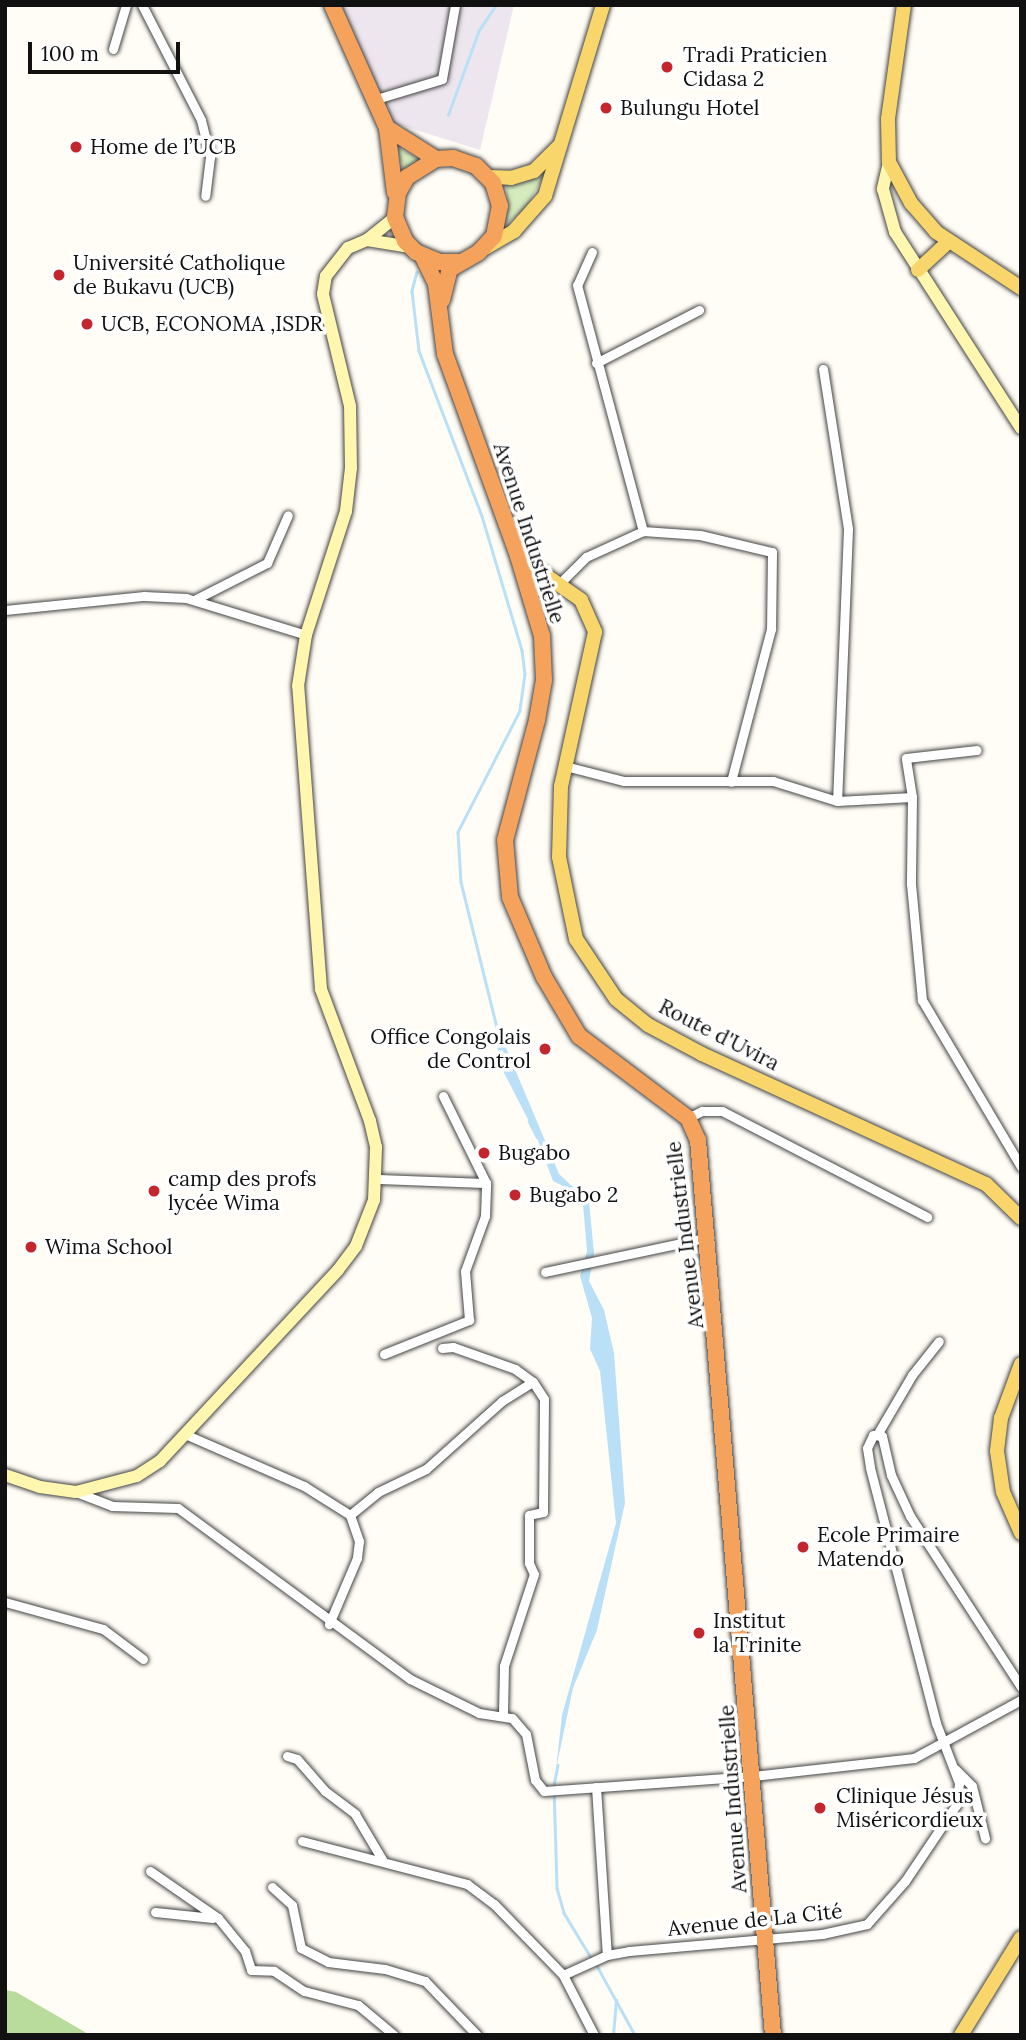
<!DOCTYPE html>
<meta charset="utf-8">
<style>
body{margin:0}
#map{position:relative;width:1026px;height:2040px;overflow:hidden;background:#fffdf5;font-family:Lora,serif}
div>[style]{position:absolute}
[style*='--x']{left:calc(var(--x)*1px);top:calc(var(--y)*1px);width:calc(var(--w)*1px);rotate:calc(var(--a)*1deg)}
.industrial>*{inset:0;background:#eee6ef}
.green>*{inset:0;background:#d5ebbd}
.forest>*{inset:0;background:#b9dc9c}
.water>*{inset:0;background:#b9e0f7}
.stream>*{height:2.5px;margin:-1.25px;padding:0 1.25px;transform-origin:1.25px;border-radius:1.25px;background:#b9e0f7}
.roads{filter:drop-shadow(0 0 2px #444) drop-shadow(0 0 2px #444)}
.street>*{height:9px;margin:-4.5px;padding:0 4.5px;transform-origin:4.5px;border-radius:4.5px;background:#fff}
.secondary>*{height:12px;margin:-6px;padding:0 6px;transform-origin:6px;border-radius:6px;background:#fff6b0}
.primary>*{height:14px;margin:-7px;padding:0 7px;transform-origin:7px;border-radius:7px;background:#f9d66b}
.highway>*{height:16px;margin:-8px;padding:0 8px;transform-origin:8px;border-radius:8px;background:#f5a25d}
.dots>*{width:19px;height:19px;translate:-50% -50%;box-sizing:border-box;border:4px solid #fff;border-radius:50%}
span{translate:-50% -50%;white-space:nowrap;text-align:center;line-height:1.15;-webkit-text-stroke:7px #fff;paint-order:stroke}
.poi-label{font-size:21px;color:#111}
.left{translate:0 -50%;text-align:left}
.right{translate:-100% -50%;text-align:right}
.street-label{font-size:21px;color:#111}
.frame{position:absolute;inset:0;border:7px solid #111;pointer-events:none}
.scale{position:absolute;left:28px;top:42px;width:152px;height:32px;box-sizing:border-box;border:4px solid #111;border-top:0;padding-left:9px;font-size:21px;line-height:24px;white-space:nowrap;color:#111;-webkit-text-stroke:5px #fff;paint-order:stroke}
</style>
<div id="map">
<div class="industrial">
<div style="clip-path:polygon(327px 5px,514px 5px,480px 150px,400px 125px,382px 135px)"></div>
</div>
<div class="green">
<div style="clip-path:polygon(399px 148px,421px 160px,404px 173px,397px 149px)"></div>
<div style="clip-path:polygon(544px 176px,525px 209px,503px 227px,508px 210px,506px 184px)"></div>
</div>
<div class="forest">
<div style="clip-path:polygon(5px 1990px,16px 1992px,90px 2035px,5px 2035px)"></div>
</div>
<div class="water">
<div style="clip-path:polygon(499px 1031px,559px 1174px,589px 1202px,594px 1253px,589px 1281px,604px 1310px,614px 1353px,625px 1503px,597px 1630px,573px 1688px,556px 1769px,562px 1715px,616px 1523px,600px 1371px,590px 1349px,592px 1318px,580px 1276px,587px 1251px,583px 1205px,573px 1191px,553px 1181px,536px 1135px,500px 1065px,495px 1032px)"></div>
</div>
<div class="stream">
<div style="--x:448;--y:115;--w:90;--a:-70"></div>
<div style="--x:479;--y:30;--w:30;--a:-56"></div>
<div style="--x:417;--y:272;--w:20;--a:105"></div>
<div style="--x:412;--y:291;--w:60;--a:83.3"></div>
<div style="--x:419;--y:351;--w:177;--a:69.1"></div>
<div style="--x:482;--y:516;--w:140;--a:73.4"></div>
<div style="--x:522;--y:650;--w:24;--a:83"></div>
<div style="--x:525;--y:674;--w:37;--a:98"></div>
<div style="--x:520;--y:711;--w:136;--a:117.1"></div>
<div style="--x:458;--y:832;--w:50;--a:86.6"></div>
<div style="--x:461;--y:882;--w:154;--a:76.1"></div>
<div style="--x:529;--y:1121;--w:18;--a:63"></div>
<div style="--x:558;--y:1765;--w:21;--a:101"></div>
<div style="--x:554;--y:1786;--w:102;--a:88.3"></div>
<div style="--x:557;--y:1888;--w:26;--a:74"></div>
<div style="--x:564;--y:1913;--w:54;--a:58.7"></div>
<div style="--x:596;--y:1964;--w:81;--a:61.2"></div>
<div style="--x:613;--y:2035;--w:35;--a:-85"></div>
</div>
<div class="roads">
<div class="street">
<div style="--x:142;--y:5;--w:129;--a:62.8"></div>
<div style="--x:201;--y:120;--w:38;--a:76"></div>
<div style="--x:210;--y:157;--w:39;--a:97"></div>
<div style="--x:113;--y:49;--w:46;--a:-73.5"></div>
<div style="--x:373;--y:100;--w:72;--a:-16.9"></div>
<div style="--x:442;--y:79;--w:75;--a:-80"></div>
<div style="--x:592;--y:252;--w:36;--a:114"></div>
<div style="--x:577;--y:285;--w:255;--a:75"></div>
<div style="--x:596;--y:363;--w:116;--a:-27.2"></div>
<div style="--x:823;--y:369;--w:162;--a:81.1"></div>
<div style="--x:848;--y:529;--w:272;--a:92.3"></div>
<div style="--x:560;--y:583;--w:37;--a:-45"></div>
<div style="--x:586;--y:557;--w:63;--a:-24.5"></div>
<div style="--x:643;--y:531;--w:57;--a:4"></div>
<div style="--x:700;--y:535;--w:74;--a:13.3"></div>
<div style="--x:772;--y:552;--w:77;--a:90.7"></div>
<div style="--x:771;--y:629;--w:158;--a:104.7"></div>
<div style="--x:196;--y:599;--w:80;--a:-26.9"></div>
<div style="--x:267;--y:563;--w:52;--a:-66.4"></div>
<div style="--x:5;--y:610;--w:140;--a:-5.8"></div>
<div style="--x:144;--y:596;--w:42;--a:2.7"></div>
<div style="--x:186;--y:598;--w:126;--a:17.1"></div>
<div style="--x:565;--y:766;--w:61;--a:14.3"></div>
<div style="--x:624;--y:781;--w:149;--a:0"></div>
<div style="--x:773;--y:781;--w:67;--a:17.4"></div>
<div style="--x:837;--y:801;--w:75;--a:-3.1"></div>
<div style="--x:912;--y:797;--w:87;--a:90.7"></div>
<div style="--x:911;--y:884;--w:117;--a:84.6"></div>
<div style="--x:922;--y:1000;--w:194;--a:59.3"></div>
<div style="--x:912;--y:797;--w:39;--a:-99"></div>
<div style="--x:906;--y:758;--w:71;--a:-6.4"></div>
<div style="--x:688;--y:1118;--w:16;--a:-27"></div>
<div style="--x:702;--y:1111;--w:20;--a:0"></div>
<div style="--x:722;--y:1111;--w:231;--a:27.3"></div>
<div style="--x:377;--y:1179;--w:109;--a:2.1"></div>
<div style="--x:545;--y:1272;--w:168;--a:-12"></div>
<div style="--x:442;--y:1348;--w:11;--a:-5"></div>
<div style="--x:453;--y:1347;--w:66;--a:19.5"></div>
<div style="--x:515;--y:1369;--w:22;--a:36"></div>
<div style="--x:533;--y:1382;--w:20;--a:57"></div>
<div style="--x:544;--y:1399;--w:113;--a:90.5"></div>
<div style="--x:543;--y:1512;--w:14;--a:168"></div>
<div style="--x:529;--y:1515;--w:48;--a:90"></div>
<div style="--x:529;--y:1563;--w:12;--a:66"></div>
<div style="--x:534;--y:1574;--w:97;--a:108.1"></div>
<div style="--x:504;--y:1666;--w:49;--a:91.2"></div>
<div style="--x:384;--y:1354;--w:92;--a:-21.8"></div>
<div style="--x:469;--y:1320;--w:49;--a:-94.7"></div>
<div style="--x:465;--y:1271;--w:59;--a:-70"></div>
<div style="--x:485;--y:1216;--w:33;--a:-88"></div>
<div style="--x:486;--y:1183;--w:97;--a:-116.3"></div>
<div style="--x:878;--y:1433;--w:67;--a:-59.6"></div>
<div style="--x:912;--y:1375;--w:43;--a:-51.5"></div>
<div style="--x:187;--y:1435;--w:128;--a:23.6"></div>
<div style="--x:304;--y:1486;--w:54;--a:32.2"></div>
<div style="--x:350;--y:1515;--w:28;--a:71"></div>
<div style="--x:359;--y:1541;--w:17;--a:97"></div>
<div style="--x:357;--y:1558;--w:72;--a:113"></div>
<div style="--x:76;--y:1492;--w:39;--a:21"></div>
<div style="--x:112;--y:1506;--w:66;--a:1.7"></div>
<div style="--x:178;--y:1508;--w:288;--a:36.4"></div>
<div style="--x:410;--y:1679;--w:77;--a:26.2"></div>
<div style="--x:479;--y:1713;--w:33;--a:9"></div>
<div style="--x:512;--y:1718;--w:21;--a:49"></div>
<div style="--x:526;--y:1734;--w:47;--a:78.9"></div>
<div style="--x:535;--y:1780;--w:14;--a:51"></div>
<div style="--x:544;--y:1791;--w:210;--a:-4.1"></div>
<div style="--x:753;--y:1776;--w:162;--a:-6.4"></div>
<div style="--x:914;--y:1758;--w:122;--a:-28.5"></div>
<div style="--x:350;--y:1515;--w:36;--a:-39"></div>
<div style="--x:378;--y:1492;--w:53;--a:-25.6"></div>
<div style="--x:426;--y:1469;--w:102;--a:-41.8"></div>
<div style="--x:502;--y:1401;--w:36;--a:-32"></div>
<div style="--x:5;--y:1602;--w:102;--a:15.4"></div>
<div style="--x:103;--y:1629;--w:50;--a:36.9"></div>
<div style="--x:287;--y:1756;--w:10;--a:17"></div>
<div style="--x:297;--y:1759;--w:43;--a:48.8"></div>
<div style="--x:325;--y:1791;--w:38;--a:37"></div>
<div style="--x:355;--y:1814;--w:55;--a:59.2"></div>
<div style="--x:955;--y:1769;--w:24;--a:45"></div>
<div style="--x:972;--y:1786;--w:54;--a:76"></div>
<div style="--x:596;--y:1787;--w:168;--a:86.3"></div>
<div style="--x:302;--y:1841;--w:171;--a:14.6"></div>
<div style="--x:467;--y:1884;--w:34;--a:37"></div>
<div style="--x:494;--y:1904;--w:99;--a:45.8"></div>
<div style="--x:563;--y:1975;--w:68;--a:62.7"></div>
<div style="--x:150;--y:1871;--w:83;--a:34.7"></div>
<div style="--x:218;--y:1918;--w:43;--a:50.7"></div>
<div style="--x:245;--y:1951;--w:20;--a:72"></div>
<div style="--x:251;--y:1970;--w:23;--a:2"></div>
<div style="--x:274;--y:1971;--w:36;--a:34"></div>
<div style="--x:304;--y:1991;--w:56;--a:14.5"></div>
<div style="--x:358;--y:2005;--w:47;--a:39.8"></div>
<div style="--x:272;--y:1887;--w:27;--a:42"></div>
<div style="--x:292;--y:1905;--w:44;--a:78.2"></div>
<div style="--x:301;--y:1948;--w:30;--a:27"></div>
<div style="--x:328;--y:1962;--w:57;--a:7"></div>
<div style="--x:385;--y:1969;--w:42;--a:16.7"></div>
<div style="--x:425;--y:1981;--w:75;--a:46.1"></div>
<div style="--x:155;--y:1912;--w:58;--a:5.9"></div>
<div style="--x:563;--y:1975;--w:48;--a:-24.4"></div>
<div style="--x:607;--y:1955;--w:22;--a:-10"></div>
<div style="--x:629;--y:1951;--w:194;--a:-5"></div>
<div style="--x:822;--y:1934;--w:46;--a:-12.5"></div>
<div style="--x:867;--y:1924;--w:57;--a:-48.5"></div>
<div style="--x:905;--y:1881;--w:92;--a:-56.1"></div>
<div style="--x:956;--y:1805;--w:22;--a:-82"></div>
<div style="--x:959;--y:1783;--w:64;--a:-111"></div>
<div style="--x:936;--y:1723;--w:264;--a:-104.5"></div>
<div style="--x:870;--y:1467;--w:19;--a:-99"></div>
<div style="--x:867;--y:1448;--w:14;--a:-65"></div>
<div style="--x:873;--y:1435;--w:9;--a:6"></div>
<div style="--x:882;--y:1436;--w:40;--a:77"></div>
<div style="--x:891;--y:1475;--w:45;--a:65.1"></div>
<div style="--x:910;--y:1516;--w:204;--a:57"></div>
</div>
<div class="secondary">
<div style="--x:889;--y:162;--w:28;--a:103"></div>
<div style="--x:883;--y:189;--w:45;--a:74.4"></div>
<div style="--x:895;--y:232;--w:233;--a:57.3"></div>
<div style="--x:367;--y:240;--w:44;--a:9.2"></div>
<div style="--x:5;--y:1475;--w:37;--a:19"></div>
<div style="--x:40;--y:1487;--w:36;--a:8"></div>
<div style="--x:76;--y:1492;--w:63;--a:-14.7"></div>
<div style="--x:137;--y:1476;--w:27;--a:-33"></div>
<div style="--x:160;--y:1461;--w:261;--a:-47"></div>
<div style="--x:338;--y:1270;--w:30;--a:-53"></div>
<div style="--x:356;--y:1246;--w:49;--a:-68.6"></div>
<div style="--x:374;--y:1200;--w:53;--a:-87.8"></div>
<div style="--x:376;--y:1147;--w:27;--a:-103"></div>
<div style="--x:370;--y:1121;--w:141;--a:-110.4"></div>
<div style="--x:321;--y:989;--w:304;--a:-94.3"></div>
<div style="--x:298;--y:686;--w:52;--a:-81.1"></div>
<div style="--x:306;--y:635;--w:130;--a:-72.1"></div>
<div style="--x:346;--y:511;--w:43;--a:-83.4"></div>
<div style="--x:351;--y:468;--w:62;--a:-90.9"></div>
<div style="--x:350;--y:406;--w:115;--a:-103.6"></div>
<div style="--x:323;--y:294;--w:18;--a:-81"></div>
<div style="--x:326;--y:276;--w:36;--a:-52"></div>
<div style="--x:348;--y:248;--w:21;--a:-23"></div>
<div style="--x:367;--y:240;--w:36;--a:-39"></div>
</div>
<div class="primary">
<div style="--x:904;--y:5;--w:115;--a:98"></div>
<div style="--x:888;--y:119;--w:43;--a:88.7"></div>
<div style="--x:889;--y:162;--w:47;--a:61.8"></div>
<div style="--x:911;--y:203;--w:38;--a:49"></div>
<div style="--x:936;--y:232;--w:102;--a:33.4"></div>
<div style="--x:488;--y:177;--w:23;--a:2"></div>
<div style="--x:511;--y:178;--w:24;--a:-17"></div>
<div style="--x:534;--y:171;--w:37;--a:-45"></div>
<div style="--x:485;--y:248;--w:34;--a:-30"></div>
<div style="--x:514;--y:231;--w:47;--a:-48.5"></div>
<div style="--x:545;--y:196;--w:200;--a:-73.1"></div>
<div style="--x:918;--y:270;--w:41;--a:-43"></div>
<div style="--x:518;--y:556;--w:77;--a:34.9"></div>
<div style="--x:581;--y:600;--w:35;--a:66"></div>
<div style="--x:595;--y:632;--w:158;--a:102.4"></div>
<div style="--x:561;--y:786;--w:71;--a:91.6"></div>
<div style="--x:559;--y:857;--w:84;--a:78.3"></div>
<div style="--x:576;--y:939;--w:72;--a:56.3"></div>
<div style="--x:616;--y:999;--w:41;--a:39.1"></div>
<div style="--x:648;--y:1025;--w:61;--a:28.2"></div>
<div style="--x:702;--y:1054;--w:312;--a:24.6"></div>
<div style="--x:986;--y:1184;--w:49;--a:44.2"></div>
<div style="--x:1021;--y:1364;--w:58;--a:110.3"></div>
<div style="--x:1001;--y:1418;--w:33;--a:97"></div>
<div style="--x:997;--y:1451;--w:41;--a:81.7"></div>
<div style="--x:1003;--y:1492;--w:45;--a:66.3"></div>
<div style="--x:961;--y:2035;--w:114;--a:-58.3"></div>
</div>
<div class="highway">
<div style="--x:332;--y:5;--w:135;--a:65.9"></div>
<div style="--x:387;--y:128;--w:65;--a:83"></div>
<div style="--x:387;--y:128;--w:58;--a:32.3"></div>
<div style="--x:423;--y:257;--w:30;--a:64"></div>
<div style="--x:436;--y:284;--w:71;--a:82.7"></div>
<div style="--x:445;--y:354;--w:215;--a:70.1"></div>
<div style="--x:518;--y:556;--w:84;--a:73.3"></div>
<div style="--x:542;--y:636;--w:44;--a:87.4"></div>
<div style="--x:544;--y:680;--w:41;--a:99.9"></div>
<div style="--x:537;--y:720;--w:124;--a:104.9"></div>
<div style="--x:505;--y:840;--w:57;--a:85"></div>
<div style="--x:510;--y:897;--w:87;--a:67"></div>
<div style="--x:544;--y:977;--w:69;--a:59.3"></div>
<div style="--x:579;--y:1036;--w:136;--a:37"></div>
<div style="--x:688;--y:1118;--w:24;--a:66"></div>
<div style="--x:698;--y:1140;--w:898;--a:85.21"></div>
<div style="--x:442;--y:300;--w:32;--a:-76"></div>
<div style="--x:450;--y:269;--w:32;--a:-30"></div>
<div style="--x:478;--y:253;--w:23;--a:-47"></div>
<div style="--x:494;--y:236;--w:31;--a:-79"></div>
<div style="--x:500;--y:206;--w:24;--a:-107"></div>
<div style="--x:493;--y:183;--w:24;--a:-135"></div>
<div style="--x:476;--y:166;--w:24;--a:-161"></div>
<div style="--x:453;--y:158;--w:17;--a:177"></div>
<div style="--x:436;--y:159;--w:34;--a:148"></div>
<div style="--x:407;--y:177;--w:18;--a:119"></div>
<div style="--x:398;--y:193;--w:24;--a:97"></div>
<div style="--x:395;--y:217;--w:26;--a:67"></div>
<div style="--x:405;--y:241;--w:16;--a:45"></div>
<div style="--x:416;--y:252;--w:26;--a:23"></div>
<div style="--x:440;--y:262;--w:18;--a:0"></div>
</div>
</div>
<div class="dots">
<div style="left:667px;top:67px;background:#c4262e"></div>
<div style="left:606px;top:108px;background:#c4262e"></div>
<div style="left:76px;top:147px;background:#c4262e"></div>
<div style="left:59px;top:275px;background:#c4262e"></div>
<div style="left:87px;top:324px;background:#c4262e"></div>
<div style="left:545px;top:1049px;background:#c4262e"></div>
<div style="left:484px;top:1153px;background:#c4262e"></div>
<div style="left:154px;top:1191px;background:#c4262e"></div>
<div style="left:515px;top:1195px;background:#c4262e"></div>
<div style="left:31px;top:1247px;background:#c4262e"></div>
<div style="left:803px;top:1547px;background:#c4262e"></div>
<div style="left:699px;top:1633px;background:#c4262e"></div>
<div style="left:820px;top:1808px;background:#c4262e"></div>
</div>
<div class="poi-label">
<span class="left" style="left:683px;top:67px">Tradi Praticien<br>Cidasa 2</span>
<span class="left" style="left:620px;top:108px">Bulungu Hotel</span>
<span class="left" style="left:90px;top:147px">Home de l’UCB</span>
<span class="left" style="left:73px;top:275px">Université Catholique<br>de Bukavu (UCB)</span>
<span class="left" style="left:101px;top:324px">UCB, ECONOMA ,ISDR</span>
<span class="right" style="left:531px;top:1049px">Office Congolais<br>de Control</span>
<span class="left" style="left:498px;top:1153px">Bugabo</span>
<span class="left" style="left:168px;top:1191px">camp des profs<br>lycée Wima</span>
<span class="left" style="left:529px;top:1195px">Bugabo 2</span>
<span class="left" style="left:45px;top:1247px">Wima School</span>
<span class="left" style="left:817px;top:1547px">Ecole Primaire<br>Matendo</span>
<span class="left" style="left:713px;top:1633px">Institut<br>la Trinite</span>
<span class="left" style="left:836px;top:1808px">Clinique Jésus<br>Miséricordieux</span>
</div>
<div class="street-label">
<span style="left:529px;top:533px;rotate:72deg">Avenue Industrielle</span>
<span style="left:719px;top:1035px;rotate:27deg">Route d'Uvira</span>
<span style="left:685px;top:1235px;rotate:-97deg">Avenue Industrielle</span>
<span style="left:733px;top:1799px;rotate:-94deg">Avenue Industrielle</span>
<span style="left:755px;top:1920px;rotate:-6deg">Avenue de La Cité</span>
</div>
<div class="frame"></div>
<div class="scale">100 m</div>
</div>
